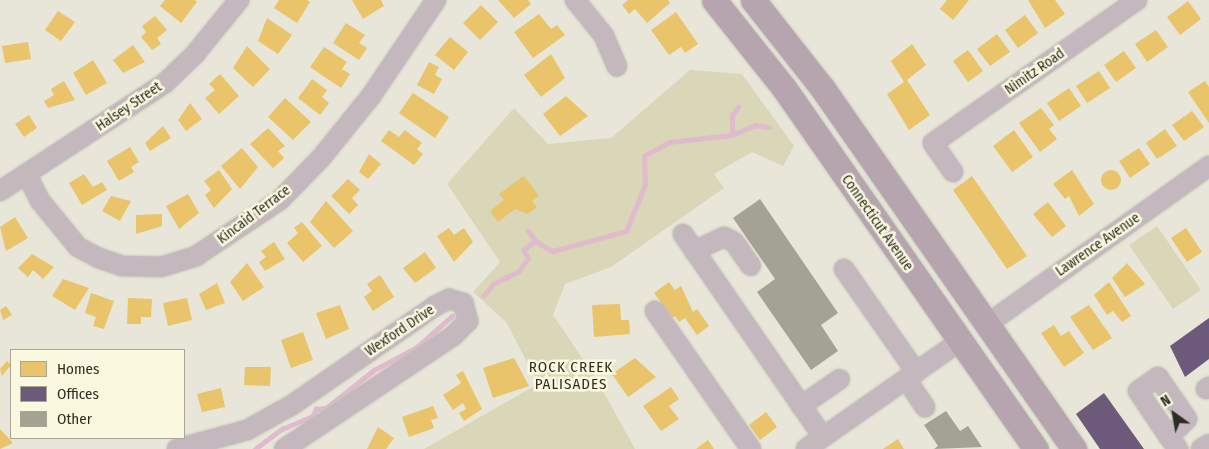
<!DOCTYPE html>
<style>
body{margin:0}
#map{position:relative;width:1209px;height:449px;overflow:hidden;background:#e7e6d8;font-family:"Fira Sans Condensed",sans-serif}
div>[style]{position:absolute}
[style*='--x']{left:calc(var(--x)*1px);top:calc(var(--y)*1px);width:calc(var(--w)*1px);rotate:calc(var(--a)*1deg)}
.green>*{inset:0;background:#d9d7b7}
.homes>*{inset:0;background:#e9c46a}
.round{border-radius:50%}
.offices>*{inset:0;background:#6d597a}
.stream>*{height:4.5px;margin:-2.25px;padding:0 2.25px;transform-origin:2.25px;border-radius:2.25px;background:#e0bacd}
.building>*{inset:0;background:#a4a393}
.roads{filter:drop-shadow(0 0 1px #c4c4b9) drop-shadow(0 0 1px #c4c4b9)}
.minor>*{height:20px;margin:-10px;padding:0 10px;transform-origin:10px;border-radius:10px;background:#c4b7bd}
.major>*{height:25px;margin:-12.5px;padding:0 12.5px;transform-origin:12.5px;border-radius:12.5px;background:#b6a5ae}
span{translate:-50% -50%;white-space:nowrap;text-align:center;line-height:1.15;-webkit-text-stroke:5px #faf9df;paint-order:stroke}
.street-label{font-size:14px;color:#2d2d23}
.neighbourhood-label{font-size:15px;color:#2d2d23;letter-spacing:1px}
.legend{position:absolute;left:10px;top:349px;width:175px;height:90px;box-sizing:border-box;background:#faf9df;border:1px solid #a8a794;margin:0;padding:6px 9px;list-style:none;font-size:15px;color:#2d2d23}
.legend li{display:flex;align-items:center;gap:10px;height:25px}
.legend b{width:25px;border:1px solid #a8a794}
.north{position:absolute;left:1149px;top:389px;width:50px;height:50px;-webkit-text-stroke:4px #faf9df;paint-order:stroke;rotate:328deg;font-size:14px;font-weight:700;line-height:20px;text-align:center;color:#2d2d23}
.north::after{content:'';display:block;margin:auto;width:18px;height:22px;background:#2d2d23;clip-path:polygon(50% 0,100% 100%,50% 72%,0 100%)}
</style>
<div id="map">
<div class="green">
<div style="clip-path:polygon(690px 70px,742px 74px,794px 146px,783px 166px,752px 152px,714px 174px,724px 188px,611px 267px,565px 284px,553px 315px,597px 380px,635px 449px,424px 449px,538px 384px,507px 323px,473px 292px,500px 262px,447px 184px,514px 108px,548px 144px,611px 138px)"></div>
<div style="clip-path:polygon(1157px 226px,1201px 290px,1173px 309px,1129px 245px)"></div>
</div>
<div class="homes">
<div style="clip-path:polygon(165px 0,195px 0,197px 2px,181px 23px,160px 6px)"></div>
<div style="clip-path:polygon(279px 0,307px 0,310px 2px,297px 23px,274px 8px)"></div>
<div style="clip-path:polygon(352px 0,381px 0,384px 6px,363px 19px)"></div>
<div style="clip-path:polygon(498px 0,528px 0,531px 4px,514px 18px)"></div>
<div style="clip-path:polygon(628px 0,668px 0,670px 3px,647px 23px,635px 9px,629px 14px,622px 5px)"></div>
<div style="clip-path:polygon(947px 0,969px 0,953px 20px,940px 9px)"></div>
<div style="clip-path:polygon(1028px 0,1055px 0,1065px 14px,1045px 28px)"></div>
<div style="clip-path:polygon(1188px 1px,1201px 19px,1180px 35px,1167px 17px)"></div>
<div style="clip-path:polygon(481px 5px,498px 22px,480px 40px,463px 23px)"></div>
<div style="clip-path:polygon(58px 11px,75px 22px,61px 41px,45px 30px)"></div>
<div style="clip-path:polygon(676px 12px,698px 44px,685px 53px,681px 47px,669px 55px,651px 30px)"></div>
<div style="clip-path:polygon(539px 14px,551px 29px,557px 25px,565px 35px,533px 58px,514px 32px)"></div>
<div style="clip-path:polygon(1025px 15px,1038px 33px,1018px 48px,1005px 30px)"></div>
<div style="clip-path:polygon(155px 16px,167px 30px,157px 38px,161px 44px,152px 50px,141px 37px,146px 32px,142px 26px)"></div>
<div style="clip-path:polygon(267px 18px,292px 35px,278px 54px,258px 41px)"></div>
<div style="clip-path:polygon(346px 23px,365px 35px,359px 43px,367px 48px,359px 60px,333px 43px)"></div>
<div style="clip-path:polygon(1156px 30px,1168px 47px,1147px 62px,1135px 44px)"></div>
<div style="clip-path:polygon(997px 34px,1010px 52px,990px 66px,977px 49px)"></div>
<div style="clip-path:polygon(450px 37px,468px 52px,454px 70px,435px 55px)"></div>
<div style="clip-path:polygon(28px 42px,31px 59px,5px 63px,2px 46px)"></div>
<div style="clip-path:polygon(912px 44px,926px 65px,907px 80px,930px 115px,909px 130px,887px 94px,904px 82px,891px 61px)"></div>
<div style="clip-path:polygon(133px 45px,145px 62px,123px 73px,113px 60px)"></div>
<div style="clip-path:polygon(247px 46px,270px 69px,253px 87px,233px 68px)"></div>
<div style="clip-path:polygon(324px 47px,347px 62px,342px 69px,350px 74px,341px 88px,310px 67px)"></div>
<div style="clip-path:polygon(968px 50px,983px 71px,968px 82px,953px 61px)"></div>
<div style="clip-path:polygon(1124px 51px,1136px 68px,1116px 82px,1104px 65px)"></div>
<div style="clip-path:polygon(551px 54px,565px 78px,541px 97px,524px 75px)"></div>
<div style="clip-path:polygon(93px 60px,107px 83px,86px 95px,73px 73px)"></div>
<div style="clip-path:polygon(429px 62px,439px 67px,435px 75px,442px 79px,434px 94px,417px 85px)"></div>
<div style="clip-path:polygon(1099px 71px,1110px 88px,1087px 103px,1076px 86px)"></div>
<div style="clip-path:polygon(220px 74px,239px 96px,219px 114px,205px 98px,215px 90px,209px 84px)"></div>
<div style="clip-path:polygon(312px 79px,327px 90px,322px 97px,329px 103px,320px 115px,298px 98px)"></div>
<div style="clip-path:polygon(64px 81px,75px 100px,48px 108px,44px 101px,54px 95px,51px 89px)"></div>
<div style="clip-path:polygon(1205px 81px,1209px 87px,1209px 123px,1188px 92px)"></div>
<div style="clip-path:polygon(1069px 88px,1081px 106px,1059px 121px,1047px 103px)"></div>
<div style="clip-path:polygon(413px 93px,449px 117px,435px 138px,399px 113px)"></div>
<div style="clip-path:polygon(566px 96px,588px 116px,560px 136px,543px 114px)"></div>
<div style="clip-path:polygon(285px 98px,311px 122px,293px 140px,268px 117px)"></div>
<div style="clip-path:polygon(190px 103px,202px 119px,186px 131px,178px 120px)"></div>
<div style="clip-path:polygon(1041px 108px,1054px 125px,1049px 129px,1057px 139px,1040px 152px,1019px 123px)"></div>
<div style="clip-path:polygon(1192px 111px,1204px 127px,1184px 141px,1172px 125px)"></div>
<div style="clip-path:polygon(29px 115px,37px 128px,24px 137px,15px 124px)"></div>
<div style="clip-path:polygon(163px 126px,171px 138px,150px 151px,145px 143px)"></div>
<div style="clip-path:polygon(268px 128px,285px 146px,278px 151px,284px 158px,273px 168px,250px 144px)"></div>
<div style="clip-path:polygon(1165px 129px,1177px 146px,1157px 159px,1146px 143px)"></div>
<div style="clip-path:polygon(389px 130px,399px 137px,405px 130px,422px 143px,417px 149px,423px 154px,414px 165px,381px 141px)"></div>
<div style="clip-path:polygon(1014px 130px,1033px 157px,1012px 172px,993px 146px)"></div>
<div style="clip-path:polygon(130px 147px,139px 162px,131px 167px,134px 172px,119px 181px,107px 161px)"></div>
<div style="clip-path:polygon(242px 148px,258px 167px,240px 189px,221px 166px)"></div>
<div style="clip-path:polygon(1139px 148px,1150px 164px,1130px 178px,1119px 161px)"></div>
<div style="clip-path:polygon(369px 154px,381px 164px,368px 179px,359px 172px)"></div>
<div class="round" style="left:1101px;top:170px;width:20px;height:20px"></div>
<div style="clip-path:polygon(219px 170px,232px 189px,214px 208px,205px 195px,211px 190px,204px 181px)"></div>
<div style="clip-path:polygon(1072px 170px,1094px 204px,1079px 216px,1069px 196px,1065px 199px,1053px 184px)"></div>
<div style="clip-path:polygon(84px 174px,93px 187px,102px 182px,107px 190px,82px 205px,69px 183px)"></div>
<div style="clip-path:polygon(524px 176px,539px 196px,532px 201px,537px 207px,528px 214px,515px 209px,498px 222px,490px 211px,504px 200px,499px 194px)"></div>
<div style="clip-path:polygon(972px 176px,1027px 256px,1007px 269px,953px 190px)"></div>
<div style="clip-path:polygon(348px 179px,360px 190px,352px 198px,358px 205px,349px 214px,331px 196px)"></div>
<div style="clip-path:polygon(188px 194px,199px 213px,179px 229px,166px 206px)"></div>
<div style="clip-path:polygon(111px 196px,131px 201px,120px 221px,102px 211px)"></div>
<div style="clip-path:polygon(326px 201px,353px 231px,334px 248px,310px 222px)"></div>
<div style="clip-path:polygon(1048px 202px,1066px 226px,1052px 237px,1033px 214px)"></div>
<div style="clip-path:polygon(162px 214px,162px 226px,136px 234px,136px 215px)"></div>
<div style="clip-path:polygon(15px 217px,28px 238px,6px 251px,0 227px)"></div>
<div style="clip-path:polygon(302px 222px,322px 246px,303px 262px,287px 243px,298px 233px,294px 228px)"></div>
<div style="clip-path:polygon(449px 228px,454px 235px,464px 228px,473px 242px,454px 262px,437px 236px)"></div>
<div style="clip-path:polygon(1186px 228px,1202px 252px,1187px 262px,1171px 238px)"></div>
<div style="clip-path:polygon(274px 242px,285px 259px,265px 271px,259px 262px,266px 257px,261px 251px)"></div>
<div style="clip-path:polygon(425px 252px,436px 268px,415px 283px,403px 268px)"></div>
<div style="clip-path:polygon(32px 254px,54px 267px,43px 279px,33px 270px,28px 277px,18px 268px)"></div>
<div style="clip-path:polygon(247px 263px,264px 287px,243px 301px,230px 282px)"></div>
<div style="clip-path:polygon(1127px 263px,1145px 284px,1125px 297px,1112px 278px)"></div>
<div style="clip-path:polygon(380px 275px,394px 297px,373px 311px,364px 297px,372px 291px,367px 284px)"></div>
<div style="clip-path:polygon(63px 279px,89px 288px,75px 310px,52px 296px)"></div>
<div style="clip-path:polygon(669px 282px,675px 290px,681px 286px,693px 312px,697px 309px,709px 326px,697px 335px,685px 318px,679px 322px,675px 316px,672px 318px,654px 293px)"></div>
<div style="clip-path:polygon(1109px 282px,1131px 316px,1122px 322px,1113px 311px,1107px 315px,1094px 295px)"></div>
<div style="clip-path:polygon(217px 283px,225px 303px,206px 310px,199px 294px)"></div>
<div style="clip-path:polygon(91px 293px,114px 301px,104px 329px,93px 326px,96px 317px,85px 313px)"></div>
<div style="clip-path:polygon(128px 298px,152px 299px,151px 317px,141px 317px,141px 324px,127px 324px)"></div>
<div style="clip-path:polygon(187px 298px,192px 320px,168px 326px,163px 303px)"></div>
<div style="clip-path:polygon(620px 304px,621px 320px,629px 320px,630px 334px,594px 337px,592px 305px)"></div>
<div style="clip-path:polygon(340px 305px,349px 329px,326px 339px,316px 313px)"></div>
<div style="clip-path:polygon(1089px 305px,1112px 338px,1093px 350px,1070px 317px)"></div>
<div style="clip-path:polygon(6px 306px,12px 315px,3px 320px,0 310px)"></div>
<div style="clip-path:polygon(1054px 325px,1061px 336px,1069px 331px,1084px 353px,1064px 367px,1041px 333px)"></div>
<div style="clip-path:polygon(303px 332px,313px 360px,291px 368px,281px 340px)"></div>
<div style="clip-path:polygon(514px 358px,529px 386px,493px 398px,483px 368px)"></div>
<div style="clip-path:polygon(635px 358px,656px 377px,628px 397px,612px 374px)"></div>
<div style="clip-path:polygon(7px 361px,11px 365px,2px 376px,0 369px)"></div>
<div style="clip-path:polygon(245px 367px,271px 367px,270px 386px,244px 385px)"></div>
<div style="clip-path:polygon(463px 371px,482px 409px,464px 421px,459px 413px,466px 409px,463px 403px,453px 410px,443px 395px,461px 383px,456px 375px)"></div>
<div style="clip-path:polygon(671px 387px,679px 399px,669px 406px,679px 419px,661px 431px,643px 406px)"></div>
<div style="clip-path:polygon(221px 388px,225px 407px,202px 412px,197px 394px)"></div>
<div style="clip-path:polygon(433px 406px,438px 418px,431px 420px,434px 428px,409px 437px,402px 417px)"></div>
<div style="clip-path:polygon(766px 412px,777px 427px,760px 440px,749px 425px)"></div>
<div style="clip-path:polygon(378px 427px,394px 438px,386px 449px,367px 449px)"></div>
<div style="clip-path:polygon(0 429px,13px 443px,0 449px)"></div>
<div style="clip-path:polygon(898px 439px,904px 449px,883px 449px)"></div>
<div style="clip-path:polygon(708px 440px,714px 449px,696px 449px)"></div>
</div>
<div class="offices">
<div style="clip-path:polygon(1209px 318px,1209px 359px,1185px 377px,1170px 346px)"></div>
<div style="clip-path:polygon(1104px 393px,1144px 449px,1100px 449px,1076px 414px)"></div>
</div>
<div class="stream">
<div style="--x:732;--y:135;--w:25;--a:-23"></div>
<div style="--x:755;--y:125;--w:14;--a:8"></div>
<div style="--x:535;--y:241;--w:21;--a:29"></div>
<div style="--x:553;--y:251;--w:76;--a:-15.3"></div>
<div style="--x:626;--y:231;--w:50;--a:-67.6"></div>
<div style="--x:645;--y:185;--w:29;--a:-92"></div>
<div style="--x:644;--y:156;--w:29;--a:-29"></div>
<div style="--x:669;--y:142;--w:63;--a:-6.3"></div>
<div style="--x:732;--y:135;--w:20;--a:-90"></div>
<div style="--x:732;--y:115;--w:10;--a:-53"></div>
<div style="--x:483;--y:296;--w:16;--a:-50"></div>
<div style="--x:493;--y:284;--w:28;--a:-26"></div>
<div style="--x:518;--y:272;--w:17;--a:-54"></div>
<div style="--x:528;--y:258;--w:9;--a:-122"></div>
<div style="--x:523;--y:250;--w:15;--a:-37"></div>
<div style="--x:535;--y:241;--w:12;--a:-125"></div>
<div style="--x:255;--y:449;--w:34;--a:-37"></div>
<div style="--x:282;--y:429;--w:34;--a:-23"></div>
<div style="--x:313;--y:416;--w:8;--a:-67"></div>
<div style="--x:316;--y:409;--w:10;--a:-6"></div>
<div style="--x:326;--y:408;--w:61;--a:-38.4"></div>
<div style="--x:374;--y:370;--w:49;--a:-28.1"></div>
<div style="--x:417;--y:347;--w:47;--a:-41.5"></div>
</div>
<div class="building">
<div style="clip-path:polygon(760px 199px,838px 313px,821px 325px,838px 351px,811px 370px,757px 292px,775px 279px,733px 218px)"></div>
<div style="clip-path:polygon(946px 411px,960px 431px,968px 426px,982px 447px,934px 449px,938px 446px,924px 425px)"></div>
</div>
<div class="roads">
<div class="minor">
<div style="--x:575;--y:0;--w:46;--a:51.1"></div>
<div style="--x:604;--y:36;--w:33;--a:67"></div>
<div style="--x:953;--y:172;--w:35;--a:-125"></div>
<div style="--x:933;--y:143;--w:249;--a:-35"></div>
<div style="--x:27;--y:175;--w:30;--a:63"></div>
<div style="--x:41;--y:202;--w:58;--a:50.6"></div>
<div style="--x:78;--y:247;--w:24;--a:28"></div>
<div style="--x:99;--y:258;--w:24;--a:19"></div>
<div style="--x:122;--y:266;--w:39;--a:1"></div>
<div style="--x:161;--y:267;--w:37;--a:-17"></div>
<div style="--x:196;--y:256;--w:101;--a:-33.7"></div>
<div style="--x:280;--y:200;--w:59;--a:-45.7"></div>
<div style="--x:321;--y:158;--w:80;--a:-51.1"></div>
<div style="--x:371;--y:96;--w:116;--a:-55.9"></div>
<div style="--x:0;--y:191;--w:197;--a:-33.2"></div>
<div style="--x:165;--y:83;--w:42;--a:-44"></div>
<div style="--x:195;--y:54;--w:70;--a:-50.8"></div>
<div style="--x:683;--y:234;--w:247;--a:55.4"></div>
<div style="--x:694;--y:251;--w:33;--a:-25"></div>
<div style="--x:724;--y:237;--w:11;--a:27"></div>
<div style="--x:734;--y:242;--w:29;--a:55"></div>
<div style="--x:844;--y:269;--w:126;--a:55"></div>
<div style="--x:655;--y:311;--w:168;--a:55.2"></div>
<div style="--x:986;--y:325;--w:274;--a:-35.5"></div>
<div style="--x:906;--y:379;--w:34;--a:56"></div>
<div style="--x:1206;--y:389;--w:4;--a:-34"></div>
<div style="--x:801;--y:406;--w:47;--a:-34.7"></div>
<div style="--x:1169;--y:437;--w:25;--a:-45"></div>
<div style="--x:1187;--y:419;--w:51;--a:-124.6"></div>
<div style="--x:1158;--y:377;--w:24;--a:145"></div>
<div style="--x:1138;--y:391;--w:55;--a:56"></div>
<div style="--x:1169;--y:437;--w:15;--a:53"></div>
<div style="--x:177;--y:449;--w:73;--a:-15.2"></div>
<div style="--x:247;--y:430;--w:51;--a:-29.1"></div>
<div style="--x:292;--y:405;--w:174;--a:-34.7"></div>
<div style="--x:435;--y:306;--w:16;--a:-27"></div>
<div style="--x:449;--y:299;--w:15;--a:16"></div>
<div style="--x:463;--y:303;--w:19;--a:74"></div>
<div style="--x:468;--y:321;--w:21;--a:135"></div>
<div style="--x:453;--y:336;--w:203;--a:146.2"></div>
<div style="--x:806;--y:449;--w:188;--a:-35"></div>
<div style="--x:1201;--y:449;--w:9;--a:-32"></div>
</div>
<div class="major">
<div style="--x:714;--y:0;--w:112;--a:51.5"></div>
<div style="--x:784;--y:88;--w:440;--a:55.1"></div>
<div style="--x:753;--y:0;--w:113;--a:51.8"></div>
<div style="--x:823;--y:89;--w:439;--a:55.1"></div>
</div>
</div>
<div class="street-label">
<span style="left:1035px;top:72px;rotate:-35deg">Nimitz Road</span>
<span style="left:129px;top:107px;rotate:-34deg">Halsey Street</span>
<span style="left:254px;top:215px;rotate:-37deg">Kincaid Terrace</span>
<span style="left:877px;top:223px;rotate:55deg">Connecticut Avenue</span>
<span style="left:1098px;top:245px;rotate:-35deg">Lawrence Avenue</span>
<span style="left:400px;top:331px;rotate:-34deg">Wexford Drive</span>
</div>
<div class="neighbourhood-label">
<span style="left:571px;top:376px">ROCK CREEK<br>PALISADES</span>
</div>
<ul class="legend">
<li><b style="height:14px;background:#e9c46a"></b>Homes</li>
<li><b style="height:14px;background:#6d597a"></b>Offices</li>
<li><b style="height:14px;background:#a4a393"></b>Other</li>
</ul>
<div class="north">N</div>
</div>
